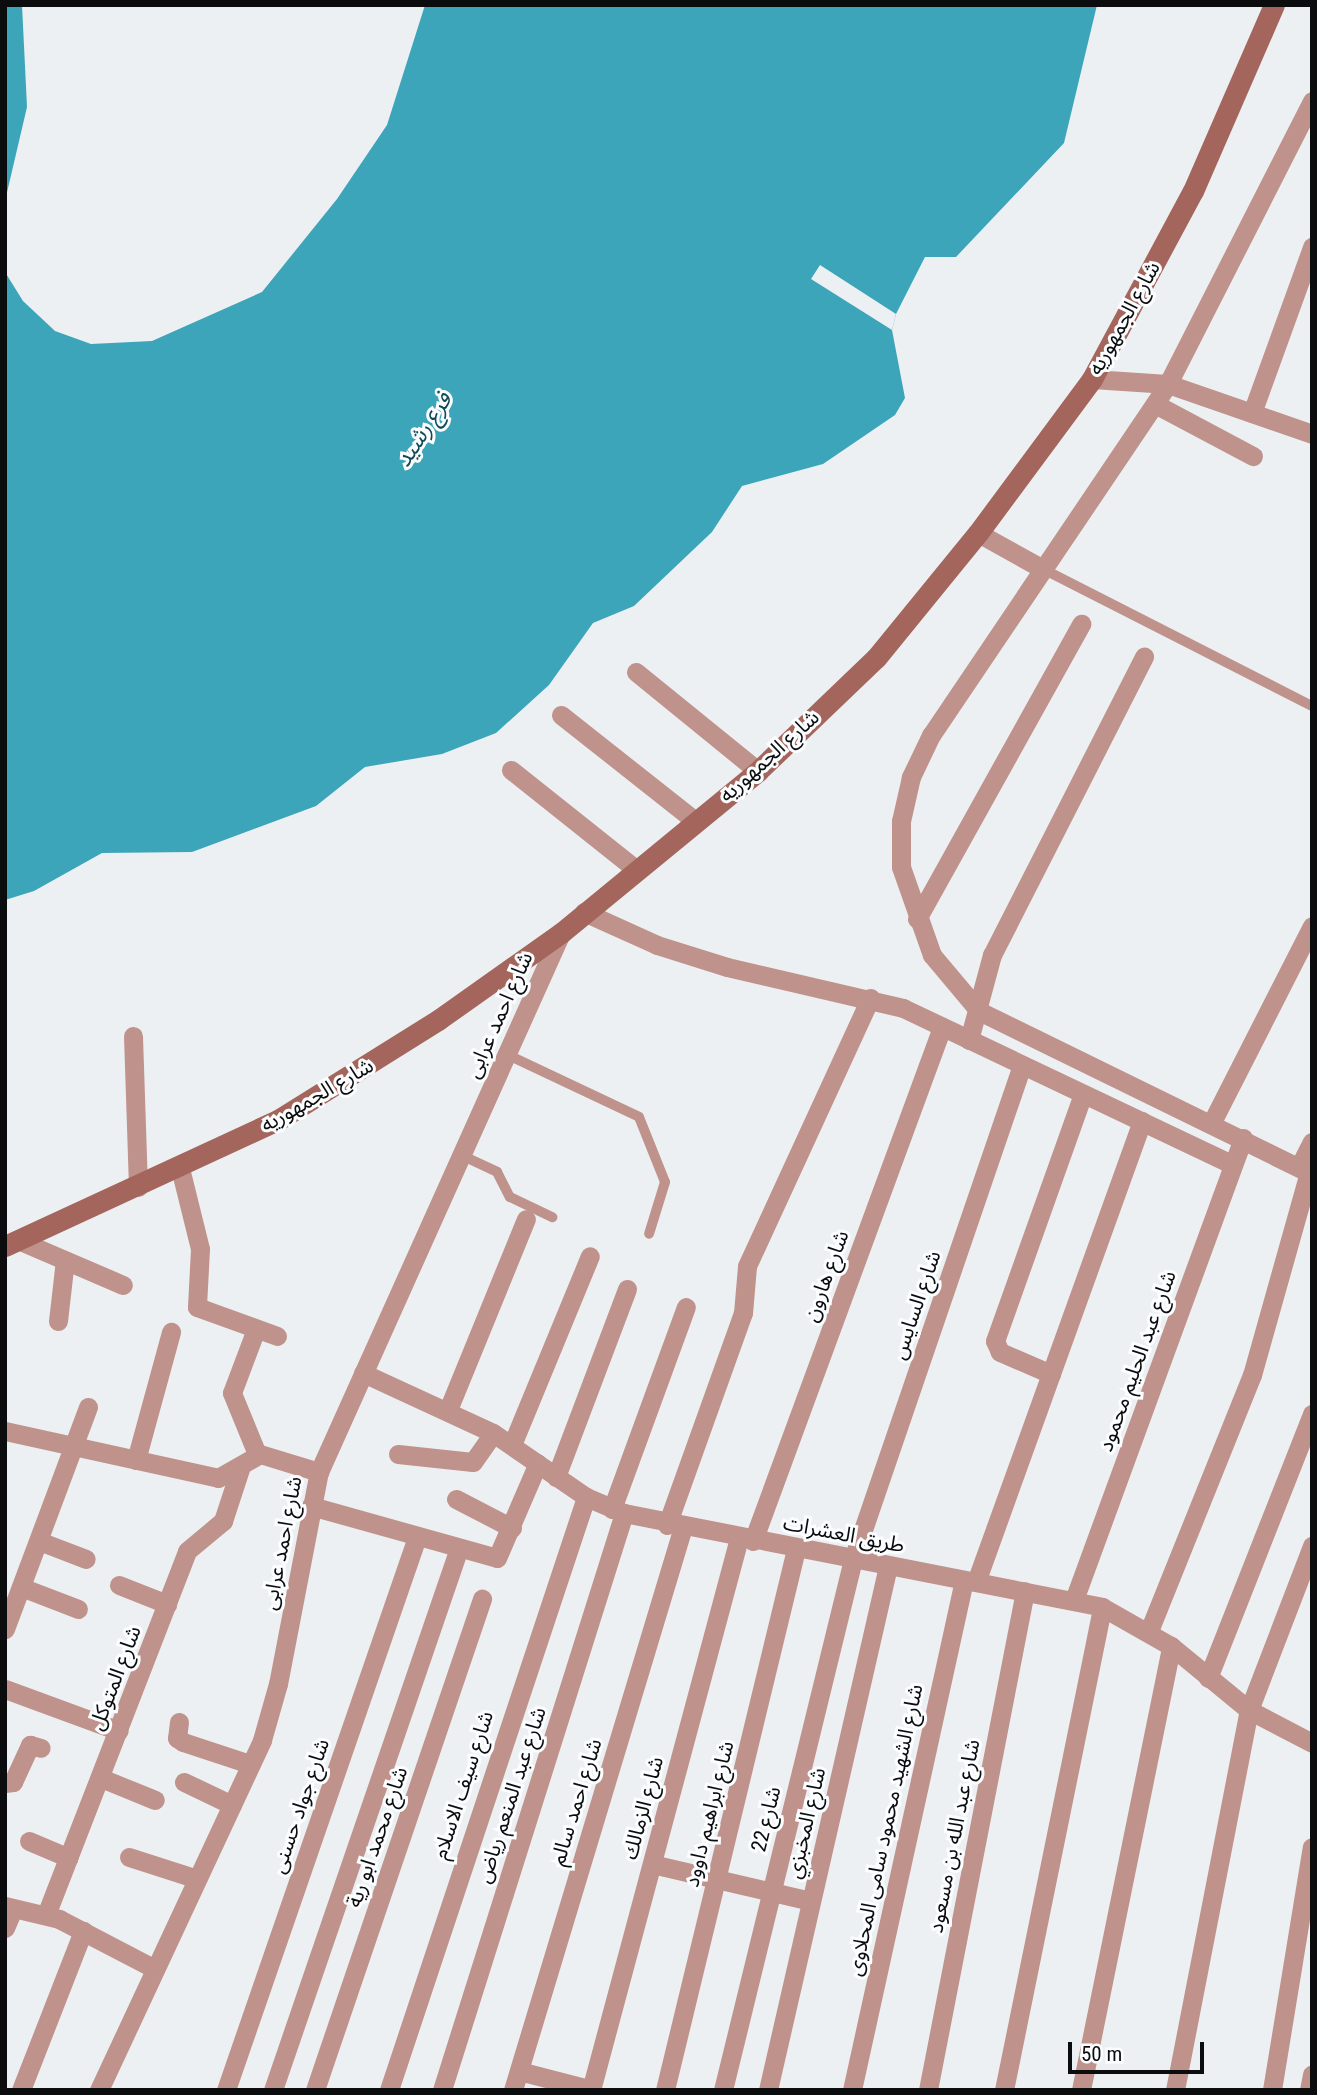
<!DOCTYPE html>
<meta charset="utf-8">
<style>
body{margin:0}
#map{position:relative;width:1317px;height:2095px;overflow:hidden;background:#ecf0f3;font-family:"Roboto Condensed","Noto Sans Arabic",sans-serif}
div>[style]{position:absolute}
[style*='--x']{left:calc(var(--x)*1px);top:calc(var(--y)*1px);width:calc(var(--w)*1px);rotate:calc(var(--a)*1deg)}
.water>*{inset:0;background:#3da5b9}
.pier>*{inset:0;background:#ecf0f3}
.lane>*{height:10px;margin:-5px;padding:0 5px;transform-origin:5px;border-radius:5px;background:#bf938c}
.street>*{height:19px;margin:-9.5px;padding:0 9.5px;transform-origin:9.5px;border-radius:9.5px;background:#bf938c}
.secondary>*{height:21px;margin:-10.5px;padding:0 10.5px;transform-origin:10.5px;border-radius:10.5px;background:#a4665c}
span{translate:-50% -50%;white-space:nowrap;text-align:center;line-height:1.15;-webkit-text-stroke:6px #fbfdff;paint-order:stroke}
.street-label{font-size:21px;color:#0a0c0d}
.water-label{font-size:23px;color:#0f4b56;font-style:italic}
.frame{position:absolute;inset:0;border:7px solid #0a0c0d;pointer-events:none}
.scale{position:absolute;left:1068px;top:2042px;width:136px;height:32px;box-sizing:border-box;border:4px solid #0a0c0d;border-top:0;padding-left:9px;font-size:21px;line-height:24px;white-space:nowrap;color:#0a0c0d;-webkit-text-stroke:5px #fbfdff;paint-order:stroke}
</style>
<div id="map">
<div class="water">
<div style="clip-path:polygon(5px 5px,22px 5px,27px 107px,5px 201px)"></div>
<div style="clip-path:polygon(425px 5px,1097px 5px,1064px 143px,956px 257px,925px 257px,896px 314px,892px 330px,905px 398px,895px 415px,823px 464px,742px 486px,712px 532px,634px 606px,593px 623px,549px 685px,496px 733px,442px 754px,365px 767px,316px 806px,192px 852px,102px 853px,34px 891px,5px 900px,5px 272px,23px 301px,55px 331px,91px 344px,152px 341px,262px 292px,337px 199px,387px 125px)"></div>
</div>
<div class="pier">
<div style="clip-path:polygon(820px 265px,896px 314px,892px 330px,811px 279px)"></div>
</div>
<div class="lane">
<div style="--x:1043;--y:569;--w:302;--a:27"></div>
<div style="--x:506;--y:1054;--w:147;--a:25.3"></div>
<div style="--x:639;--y:1117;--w:70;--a:68.2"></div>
<div style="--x:665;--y:1182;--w:54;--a:107.1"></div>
<div style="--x:461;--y:1155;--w:40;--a:25"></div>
<div style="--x:497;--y:1172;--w:28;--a:63"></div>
<div style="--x:510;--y:1197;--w:47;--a:25.5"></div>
</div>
<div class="street">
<div style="--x:1312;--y:101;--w:318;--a:117"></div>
<div style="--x:1168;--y:384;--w:424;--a:124"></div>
<div style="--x:931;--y:735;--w:47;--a:115.5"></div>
<div style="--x:911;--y:777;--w:45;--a:102.8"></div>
<div style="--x:901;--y:821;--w:46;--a:90"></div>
<div style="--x:901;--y:867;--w:93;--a:70.6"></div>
<div style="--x:932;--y:955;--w:73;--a:50"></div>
<div style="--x:979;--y:1011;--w:371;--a:26.1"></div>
<div style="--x:1092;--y:379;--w:76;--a:3.8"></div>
<div style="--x:1168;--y:384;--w:152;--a:19.1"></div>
<div style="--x:1155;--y:404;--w:111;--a:28"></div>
<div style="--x:1252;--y:413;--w:177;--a:-70.1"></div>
<div style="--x:978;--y:533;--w:74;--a:29"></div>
<div style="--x:636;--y:672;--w:157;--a:39.1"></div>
<div style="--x:561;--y:715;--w:169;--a:38.3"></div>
<div style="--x:511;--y:770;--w:157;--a:38.5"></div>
<div style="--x:584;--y:912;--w:80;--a:24.3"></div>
<div style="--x:657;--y:945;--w:73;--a:17.4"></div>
<div style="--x:727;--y:967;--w:181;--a:13.1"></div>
<div style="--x:903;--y:1008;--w:365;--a:25.4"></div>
<div style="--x:917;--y:919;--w:338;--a:-60.9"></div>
<div style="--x:133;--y:1036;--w:151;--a:88.1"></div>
<div style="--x:969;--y:1040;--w:88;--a:-74.9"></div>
<div style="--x:992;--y:955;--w:335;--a:-63"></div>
<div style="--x:1211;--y:1124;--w:222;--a:-63"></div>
<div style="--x:1299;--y:1167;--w:28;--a:-63"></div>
<div style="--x:180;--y:1168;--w:83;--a:76.1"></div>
<div style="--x:200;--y:1249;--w:58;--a:93"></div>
<div style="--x:197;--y:1307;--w:85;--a:19.9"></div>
<div style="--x:18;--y:1240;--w:114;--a:23.2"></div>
<div style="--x:58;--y:1321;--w:61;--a:-83.5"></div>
<div style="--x:256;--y:1329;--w:68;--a:110.6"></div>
<div style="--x:232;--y:1393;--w:66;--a:67.7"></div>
<div style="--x:363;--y:1373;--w:143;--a:24.8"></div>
<div style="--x:493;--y:1433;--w:113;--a:34.5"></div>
<div style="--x:586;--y:1497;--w:41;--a:22.8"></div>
<div style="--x:624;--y:1513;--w:487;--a:11.1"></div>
<div style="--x:1102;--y:1607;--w:79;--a:29.5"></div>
<div style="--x:1171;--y:1646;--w:101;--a:39.4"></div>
<div style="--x:1249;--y:1710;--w:71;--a:27.6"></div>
<div style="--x:1051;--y:1374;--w:56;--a:-156.7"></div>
<div style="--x:1000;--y:1352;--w:12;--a:-114"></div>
<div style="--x:995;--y:1341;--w:262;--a:-70.4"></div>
<div style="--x:448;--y:1410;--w:206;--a:-67.8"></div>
<div style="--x:5;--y:1431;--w:218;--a:12.4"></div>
<div style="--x:218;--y:1478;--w:48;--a:-29.7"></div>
<div style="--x:260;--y:1454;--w:62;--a:17"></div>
<div style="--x:512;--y:1445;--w:204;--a:-67.6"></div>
<div style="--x:398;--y:1454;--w:75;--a:6.1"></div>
<div style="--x:473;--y:1462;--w:35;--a:-55"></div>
<div style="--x:136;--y:1460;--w:133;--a:-74.7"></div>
<div style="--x:556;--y:1477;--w:201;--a:-69.3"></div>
<div style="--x:456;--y:1499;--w:63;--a:27.4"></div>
<div style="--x:311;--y:1506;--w:193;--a:15.6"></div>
<div style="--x:497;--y:1558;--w:103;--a:-66.7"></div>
<div style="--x:612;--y:1509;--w:215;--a:-69.9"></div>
<div style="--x:667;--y:1525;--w:225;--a:-70.3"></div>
<div style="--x:743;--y:1313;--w:47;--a:-85.1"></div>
<div style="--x:747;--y:1266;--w:295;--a:-65.3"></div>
<div style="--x:39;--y:1541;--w:50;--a:21"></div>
<div style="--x:753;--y:1541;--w:548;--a:-69.81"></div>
<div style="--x:976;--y:1582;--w:490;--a:-70.2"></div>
<div style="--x:119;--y:1585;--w:52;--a:21.6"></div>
<div style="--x:21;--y:1587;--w:61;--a:21.1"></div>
<div style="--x:1074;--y:1600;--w:492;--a:-69.9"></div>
<div style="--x:5;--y:1629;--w:237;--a:-69.5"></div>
<div style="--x:1149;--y:1631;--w:276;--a:-68.1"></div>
<div style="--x:1252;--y:1375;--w:211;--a:-74.3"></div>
<div style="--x:1208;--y:1678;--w:284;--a:-68.5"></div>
<div style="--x:5;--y:1689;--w:121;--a:20.2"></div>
<div style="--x:179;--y:1722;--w:16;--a:97"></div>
<div style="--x:177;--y:1738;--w:7;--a:34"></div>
<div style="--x:183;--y:1742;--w:71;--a:18.2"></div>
<div style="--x:101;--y:1778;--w:58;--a:22.2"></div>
<div style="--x:184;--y:1782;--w:53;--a:25.6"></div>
<div style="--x:5;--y:1783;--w:8;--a:-7"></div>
<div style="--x:13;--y:1782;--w:41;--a:-65.3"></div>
<div style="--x:30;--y:1745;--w:11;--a:15"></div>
<div style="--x:29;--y:1841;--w:43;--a:23"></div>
<div style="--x:129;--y:1857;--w:71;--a:17.9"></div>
<div style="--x:652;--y:1864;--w:163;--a:13.1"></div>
<div style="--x:5;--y:1906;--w:56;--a:13.5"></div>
<div style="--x:59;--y:1919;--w:108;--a:27.5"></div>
<div style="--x:46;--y:1915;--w:390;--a:-68.8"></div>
<div style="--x:187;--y:1551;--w:47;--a:-39.8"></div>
<div style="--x:223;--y:1521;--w:55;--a:-71.9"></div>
<div style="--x:5;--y:1928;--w:21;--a:-67"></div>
<div style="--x:519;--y:2071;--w:76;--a:14.4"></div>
<div style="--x:21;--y:2090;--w:171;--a:-68.7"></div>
<div style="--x:99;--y:2090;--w:386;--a:-65"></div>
<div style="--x:262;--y:1740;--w:58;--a:-74.1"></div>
<div style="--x:278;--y:1684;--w:216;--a:-79.1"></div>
<div style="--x:319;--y:1472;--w:591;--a:-65.82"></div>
<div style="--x:226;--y:2090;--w:585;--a:-70.95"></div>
<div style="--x:273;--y:2090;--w:573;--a:-71.06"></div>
<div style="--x:315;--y:2090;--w:519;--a:-71.22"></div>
<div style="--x:389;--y:2090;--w:625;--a:-71.62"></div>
<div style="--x:442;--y:2090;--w:605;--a:-72.49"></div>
<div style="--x:513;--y:2090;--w:588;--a:-73.2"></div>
<div style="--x:591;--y:2090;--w:571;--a:-74.99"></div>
<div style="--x:665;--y:2090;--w:557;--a:-76.39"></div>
<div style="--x:723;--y:2090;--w:547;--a:-76.24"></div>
<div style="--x:853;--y:1559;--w:522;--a:-71.11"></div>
<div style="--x:768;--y:2090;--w:538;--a:-77.1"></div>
<div style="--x:852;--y:2090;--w:522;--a:-77.61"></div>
<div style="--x:928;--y:2090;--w:508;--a:-79"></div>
<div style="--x:1004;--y:2090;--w:493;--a:-78.5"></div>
<div style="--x:1081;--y:2090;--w:453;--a:-78.5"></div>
<div style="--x:1175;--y:2090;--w:387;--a:-79"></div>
<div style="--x:1249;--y:1710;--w:176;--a:-69"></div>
<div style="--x:1272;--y:2090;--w:246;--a:-80.7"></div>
<div style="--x:1309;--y:2090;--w:16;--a:-79"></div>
</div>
<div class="secondary">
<div style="--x:5;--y:1246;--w:301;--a:-24.8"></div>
<div style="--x:278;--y:1120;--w:189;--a:-32"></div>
<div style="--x:438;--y:1020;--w:151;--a:-35.3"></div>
<div style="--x:561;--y:933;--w:255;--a:-39.4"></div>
<div style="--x:758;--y:771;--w:163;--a:-43.8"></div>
<div style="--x:876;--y:658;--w:161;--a:-50.8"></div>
<div style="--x:978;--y:533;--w:192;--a:-53.5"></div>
<div style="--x:1092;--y:379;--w:213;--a:-61.8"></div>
<div style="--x:1193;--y:191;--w:203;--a:-66.5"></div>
</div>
<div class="street-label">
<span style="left:1124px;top:318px;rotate:-61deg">شارع الجمهوريه</span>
<span style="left:769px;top:756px;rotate:-42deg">شارع الجمهوريه</span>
<span style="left:499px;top:1015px;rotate:-66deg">شارع احمد عرابى</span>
<span style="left:317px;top:1095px;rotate:-30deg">شارع الجمهوريه</span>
<span style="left:826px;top:1276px;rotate:-70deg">شارع هارون</span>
<span style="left:916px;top:1305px;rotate:-71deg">شارع السايس</span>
<span style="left:1137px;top:1361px;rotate:-70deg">شارع عبد الحليم محمود</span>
<span style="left:844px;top:1534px;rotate:11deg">طريق العشرات</span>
<span style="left:282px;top:1543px;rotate:-79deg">شارع احمد عرابى</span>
<span style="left:115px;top:1678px;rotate:-69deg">شارع المتوكل</span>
<span style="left:463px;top:1785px;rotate:-72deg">شارع سيف الاسلام</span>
<span style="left:511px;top:1795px;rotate:-72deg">شارع عبد المنعم رياض</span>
<span style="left:576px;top:1802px;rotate:-73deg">شارع احمد سالم</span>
<span style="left:300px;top:1806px;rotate:-71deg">شارع جواد حسنى</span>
<span style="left:643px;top:1808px;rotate:-75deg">شارع الزمالك</span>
<span style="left:709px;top:1814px;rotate:-76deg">شارع ابراهيم داوود</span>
<span style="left:766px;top:1819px;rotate:-76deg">شارع 22</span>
<span style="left:806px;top:1823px;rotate:-77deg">شارع المخبزي</span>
<span style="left:885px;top:1830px;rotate:-78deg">شارع الشهيد محمود سامى المحلاوى</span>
<span style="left:954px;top:1836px;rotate:-79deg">شارع عبد الله بن مسعود</span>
<span style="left:377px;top:1837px;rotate:-71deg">شارع محمد ابو رية</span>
</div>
<div class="water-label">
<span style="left:424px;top:430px;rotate:-57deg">فرع رشيد</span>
</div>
<div class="frame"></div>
<div class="scale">50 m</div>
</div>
